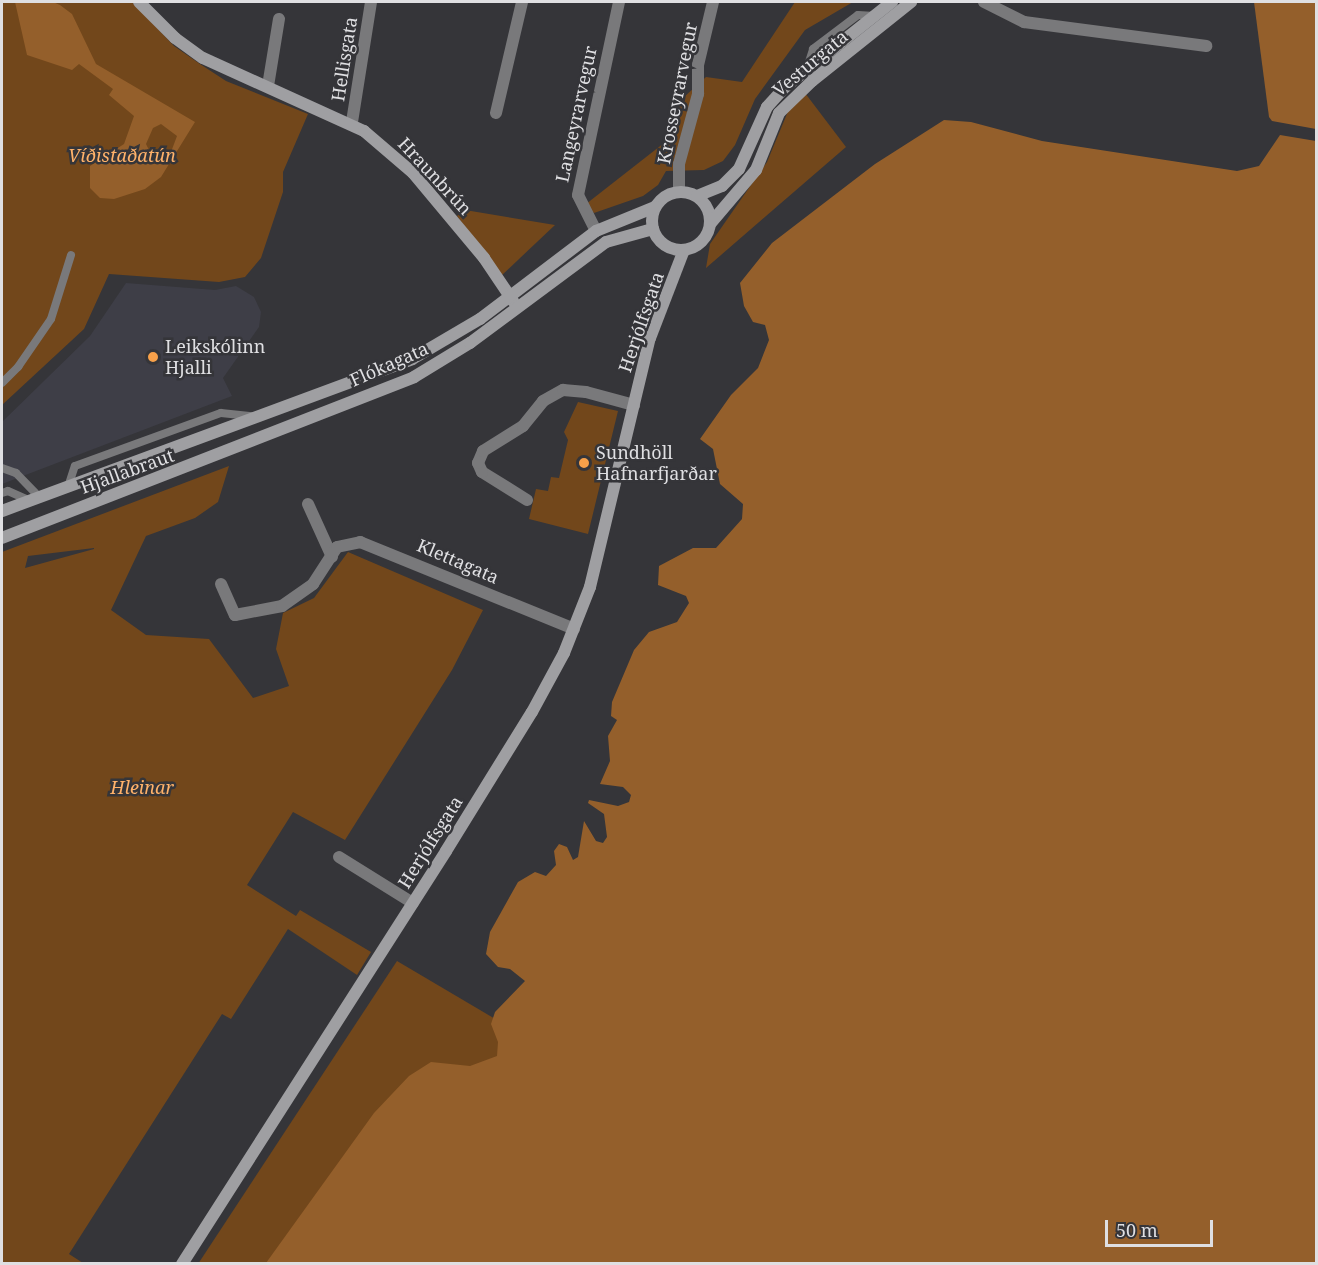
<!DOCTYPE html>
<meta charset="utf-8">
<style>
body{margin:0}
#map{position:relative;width:1318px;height:1265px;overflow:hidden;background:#353539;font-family:"Noto Serif",serif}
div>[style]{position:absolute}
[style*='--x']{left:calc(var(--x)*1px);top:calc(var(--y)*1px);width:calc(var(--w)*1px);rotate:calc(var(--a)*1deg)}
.built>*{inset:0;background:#3e3e47}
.green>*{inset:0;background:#72471b}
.water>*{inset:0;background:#945f2b}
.lane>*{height:8px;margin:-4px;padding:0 4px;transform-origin:4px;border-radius:4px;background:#79797b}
.street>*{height:12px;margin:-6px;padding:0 6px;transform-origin:6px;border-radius:6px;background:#79797b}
.secondary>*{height:12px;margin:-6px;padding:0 6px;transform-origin:6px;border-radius:6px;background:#9f9fa2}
.secondary>.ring{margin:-6px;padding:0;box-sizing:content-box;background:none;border:12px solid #9f9fa2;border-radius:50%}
.dots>*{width:16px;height:16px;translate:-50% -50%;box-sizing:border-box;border:3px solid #353539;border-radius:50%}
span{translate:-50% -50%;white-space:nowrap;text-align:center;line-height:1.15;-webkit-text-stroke:5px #353539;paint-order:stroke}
.street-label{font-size:18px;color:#dfdfe2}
.park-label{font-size:18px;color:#ffb26a;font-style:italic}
.poi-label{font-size:18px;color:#dfdfe2}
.left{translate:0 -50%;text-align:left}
.frame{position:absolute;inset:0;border:3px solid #dfdfe2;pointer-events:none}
.scale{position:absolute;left:1105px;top:1220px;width:108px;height:27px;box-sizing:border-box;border:3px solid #dfdfe2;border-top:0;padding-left:8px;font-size:18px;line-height:21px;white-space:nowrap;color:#dfdfe2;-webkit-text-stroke:4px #353539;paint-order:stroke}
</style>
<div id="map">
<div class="built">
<div style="clip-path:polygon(126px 283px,215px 290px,236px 286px,254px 297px,261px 312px,259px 327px,223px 378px,232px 396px,2px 484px,2px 422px,90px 336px)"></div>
</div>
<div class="green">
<div style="clip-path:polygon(2px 2px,132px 2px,174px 46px,200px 64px,226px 81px,308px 114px,283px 172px,283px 192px,261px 258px,245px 277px,219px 282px,109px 274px,84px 329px,2px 405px)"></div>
<div style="clip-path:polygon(795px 2px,853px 2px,805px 30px,755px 99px,735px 145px,723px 161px,704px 170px,666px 171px,658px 185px,643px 196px,594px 213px,586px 204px,664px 143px,672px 108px,706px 77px,742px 82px)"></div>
<div style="clip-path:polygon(805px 93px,846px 147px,706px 268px,710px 244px,767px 162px,789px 109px)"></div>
<div style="clip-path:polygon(465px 210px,555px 225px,501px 276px,457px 216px)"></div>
<div style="clip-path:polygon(578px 402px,618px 411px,588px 534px,529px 519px,536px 489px,548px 491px,551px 477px,559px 478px,568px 440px,564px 432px)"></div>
<div style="clip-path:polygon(evenodd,229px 466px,218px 502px,195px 518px,146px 536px,111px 610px,146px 635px,209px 639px,253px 698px,289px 686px,276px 649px,283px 613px,314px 598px,348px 552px,483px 610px,452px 670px,345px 840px,293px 812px,247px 885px,296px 916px,300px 910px,371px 952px,357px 975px,288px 929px,231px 1019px,222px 1014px,69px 1254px,83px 1263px,2px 1263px,2px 552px,229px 466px,94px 548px,94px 549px,25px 568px,28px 556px,94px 548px)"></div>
<div style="clip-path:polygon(397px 961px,646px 1108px,608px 1263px,198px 1264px)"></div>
</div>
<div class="water">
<div style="clip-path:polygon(evenodd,15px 2px,53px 2px,60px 5px,72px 14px,96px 64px,195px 122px,161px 177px,145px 189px,114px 199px,100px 198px,90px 188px,90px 166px,124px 144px,134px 116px,109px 95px,113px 89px,79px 64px,72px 70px,27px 55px,15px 2px,161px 124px,177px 136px,171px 152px,159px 156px,151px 154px,146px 144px,153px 128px,161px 124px)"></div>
<div style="clip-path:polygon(1254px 2px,1316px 2px,1316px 129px,1272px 121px,1269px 117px)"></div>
<div style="clip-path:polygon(944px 120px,971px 122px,1042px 141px,1237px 171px,1259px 166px,1280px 135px,1316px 141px,1316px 1263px,266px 1263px,374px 1113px,409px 1076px,431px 1062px,470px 1066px,497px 1056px,498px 1042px,491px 1024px,495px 1012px,525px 981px,510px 969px,498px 967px,486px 954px,490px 932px,518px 882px,535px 872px,546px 876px,556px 865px,554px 851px,559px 844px,567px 847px,573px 860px,578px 857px,584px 821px,596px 841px,603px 843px,607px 837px,604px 814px,588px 803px,589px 800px,618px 806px,629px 802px,631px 795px,623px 787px,600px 784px,610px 761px,608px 736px,617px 720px,611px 716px,612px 702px,634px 650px,649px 632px,677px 622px,689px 603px,686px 596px,658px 585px,659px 566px,693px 548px,716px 548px,742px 519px,743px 504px,720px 484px,713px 449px,700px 439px,731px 395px,758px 368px,769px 340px,765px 325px,753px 322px,744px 306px,740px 283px,772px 243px,875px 164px)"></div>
</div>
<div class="lane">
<div style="--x:807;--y:68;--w:20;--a:-72"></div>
<div style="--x:813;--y:49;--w:56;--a:-37.1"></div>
<div style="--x:858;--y:15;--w:17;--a:3"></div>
<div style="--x:2;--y:383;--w:23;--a:-45"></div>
<div style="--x:18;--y:367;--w:58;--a:-55.5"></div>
<div style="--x:51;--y:319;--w:67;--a:-72.6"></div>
<div style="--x:2;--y:468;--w:15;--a:20"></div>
<div style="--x:16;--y:473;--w:28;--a:46"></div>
<div style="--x:68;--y:487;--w:22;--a:-72"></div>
<div style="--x:75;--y:466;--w:155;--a:-20"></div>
<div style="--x:221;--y:413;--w:31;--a:6"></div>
<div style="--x:2;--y:493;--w:6;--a:-18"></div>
<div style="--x:8;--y:491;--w:24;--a:24"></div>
</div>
<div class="street">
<div style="--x:984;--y:2;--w:45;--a:26.6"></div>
<div style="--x:1024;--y:22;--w:184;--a:7.5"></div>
<div style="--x:268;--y:86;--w:68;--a:-80.7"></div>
<div style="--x:496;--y:113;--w:114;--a:-76.8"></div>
<div style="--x:352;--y:122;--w:121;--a:-81"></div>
<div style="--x:679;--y:191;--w:27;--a:-90"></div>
<div style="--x:679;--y:164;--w:73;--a:-74.8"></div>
<div style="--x:698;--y:94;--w:29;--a:-90"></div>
<div style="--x:698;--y:65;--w:65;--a:-76.6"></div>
<div style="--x:596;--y:231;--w:40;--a:-116.6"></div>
<div style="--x:578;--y:195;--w:197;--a:-78"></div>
<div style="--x:527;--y:500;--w:53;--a:-148.1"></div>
<div style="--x:482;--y:472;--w:10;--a:-114"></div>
<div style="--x:478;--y:463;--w:13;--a:-67"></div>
<div style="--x:483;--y:451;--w:47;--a:-32"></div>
<div style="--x:523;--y:426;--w:32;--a:-51"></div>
<div style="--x:543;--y:401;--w:23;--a:-29"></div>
<div style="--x:563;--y:390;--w:23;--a:5"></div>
<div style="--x:586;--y:392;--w:50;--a:15.2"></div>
<div style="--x:308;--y:504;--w:58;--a:65.6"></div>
<div style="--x:221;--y:584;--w:34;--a:66"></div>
<div style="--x:235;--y:615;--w:48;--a:-10.8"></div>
<div style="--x:282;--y:606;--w:38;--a:-35"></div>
<div style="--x:313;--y:584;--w:44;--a:-57"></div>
<div style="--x:337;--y:547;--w:24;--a:-12"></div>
<div style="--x:360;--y:542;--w:231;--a:22.1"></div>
<div style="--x:339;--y:857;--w:87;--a:31.9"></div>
</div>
<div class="secondary">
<div style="--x:139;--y:2;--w:51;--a:45"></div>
<div style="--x:175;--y:38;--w:34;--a:36"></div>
<div style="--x:203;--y:58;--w:177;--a:24.4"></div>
<div style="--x:364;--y:131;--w:65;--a:40.6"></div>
<div style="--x:413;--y:173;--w:111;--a:50.1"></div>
<div style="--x:484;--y:258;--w:52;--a:56"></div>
<div class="ring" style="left:652px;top:192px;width:46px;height:46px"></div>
<div style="--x:697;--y:196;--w:27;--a:-22"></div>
<div style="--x:722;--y:186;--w:24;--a:-45"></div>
<div style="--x:739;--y:169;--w:68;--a:-65.7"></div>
<div style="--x:767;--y:107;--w:27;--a:-48"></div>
<div style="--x:785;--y:87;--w:137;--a:-38.5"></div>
<div style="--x:710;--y:224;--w:71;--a:-49.6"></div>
<div style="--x:756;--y:170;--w:61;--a:-68"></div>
<div style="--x:779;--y:113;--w:46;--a:-44.1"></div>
<div style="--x:812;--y:81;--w:127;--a:-38.6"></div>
<div style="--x:2;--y:511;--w:437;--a:-20.3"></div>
<div style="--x:412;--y:359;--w:79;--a:-30.5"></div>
<div style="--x:480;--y:319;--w:146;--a:-37.2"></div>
<div style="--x:596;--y:231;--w:64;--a:-22.1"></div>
<div style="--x:2;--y:538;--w:442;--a:-21.3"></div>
<div style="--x:414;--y:377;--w:66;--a:-31.3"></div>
<div style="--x:470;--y:343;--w:169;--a:-36.6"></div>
<div style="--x:606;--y:242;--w:49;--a:-15.5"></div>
<div style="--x:182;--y:1264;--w:490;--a:-57.4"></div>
<div style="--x:446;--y:851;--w:163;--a:-58.3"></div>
<div style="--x:532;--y:712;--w:67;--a:-61.5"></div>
<div style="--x:564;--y:653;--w:71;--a:-68.5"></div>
<div style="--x:590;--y:587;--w:256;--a:-76.5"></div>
<div style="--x:650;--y:338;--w:94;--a:-68.9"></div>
</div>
<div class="dots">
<div style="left:153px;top:357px;background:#f8a14a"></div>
<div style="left:584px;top:463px;background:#f8a14a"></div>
</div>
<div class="street-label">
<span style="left:344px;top:59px;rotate:-81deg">Hellisgata</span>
<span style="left:810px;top:63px;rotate:-40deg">Vesturgata</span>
<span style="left:677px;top:93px;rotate:-79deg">Krosseyrarvegur</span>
<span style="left:576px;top:114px;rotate:-78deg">Langeyrarvegur</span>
<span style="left:435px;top:176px;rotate:47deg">Hraunbrún</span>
<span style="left:641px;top:322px;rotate:-71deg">Herjólfsgata</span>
<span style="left:389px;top:364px;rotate:-24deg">Flókagata</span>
<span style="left:127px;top:471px;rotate:-20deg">Hjallabraut</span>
<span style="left:458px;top:561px;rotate:23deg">Klettagata</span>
<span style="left:430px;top:842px;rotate:-58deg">Herjólfsgata</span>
</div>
<div class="park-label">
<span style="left:122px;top:155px">Víðistaðatún</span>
<span style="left:142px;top:787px">Hleinar</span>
</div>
<div class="poi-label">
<span class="left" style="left:165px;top:357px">Leikskólinn<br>Hjalli</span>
<span class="left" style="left:596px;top:463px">Sundhöll<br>Hafnarfjarðar</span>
</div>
<div class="frame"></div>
<div class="scale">50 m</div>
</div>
